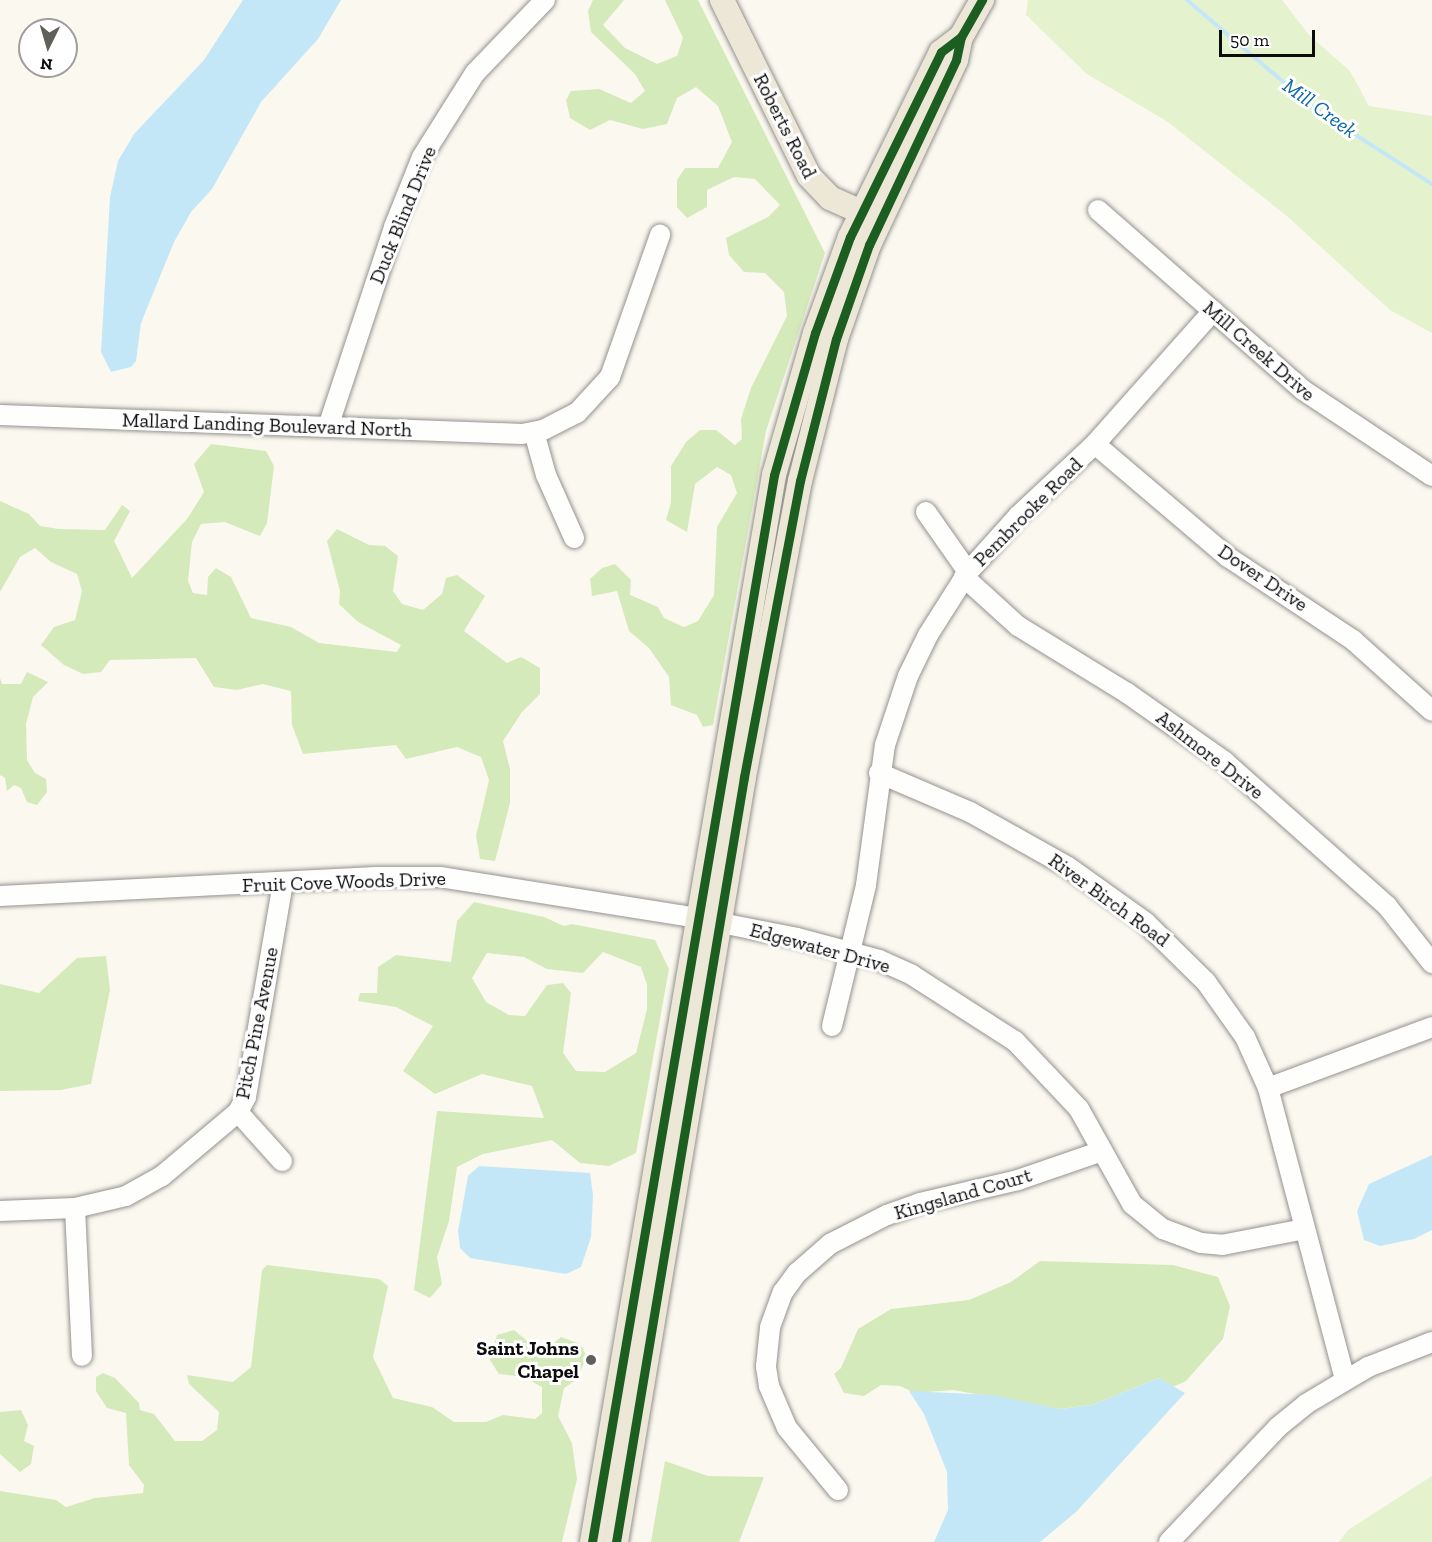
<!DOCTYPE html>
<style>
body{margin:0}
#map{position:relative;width:1432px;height:1542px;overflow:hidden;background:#fbf8f0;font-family:"Zilla Slab",serif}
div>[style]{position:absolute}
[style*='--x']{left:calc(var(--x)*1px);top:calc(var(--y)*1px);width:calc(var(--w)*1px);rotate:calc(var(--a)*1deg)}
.green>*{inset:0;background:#e4f2ce}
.forest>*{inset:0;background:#d5eabb}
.water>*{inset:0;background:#c4e7f8}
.stream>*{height:4px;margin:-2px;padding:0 2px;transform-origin:2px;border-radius:2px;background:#c4e7f8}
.roads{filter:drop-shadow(0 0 2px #94928f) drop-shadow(0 0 2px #94928f)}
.minor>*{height:20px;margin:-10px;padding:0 10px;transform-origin:10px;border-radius:10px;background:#fefefd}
.major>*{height:24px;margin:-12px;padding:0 12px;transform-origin:12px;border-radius:12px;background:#ede7d7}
.cycleway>*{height:9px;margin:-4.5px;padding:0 4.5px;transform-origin:4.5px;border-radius:4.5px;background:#1b5e20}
.dots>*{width:16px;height:16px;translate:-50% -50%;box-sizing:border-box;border:3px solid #fff;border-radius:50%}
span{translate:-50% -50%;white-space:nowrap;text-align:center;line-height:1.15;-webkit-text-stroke:6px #fff;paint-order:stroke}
.street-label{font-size:20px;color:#0c0c0c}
.poi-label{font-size:20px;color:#0c0c0c;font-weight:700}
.right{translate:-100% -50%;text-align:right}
.water-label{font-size:21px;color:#0c68a8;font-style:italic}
.north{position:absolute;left:18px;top:18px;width:60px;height:60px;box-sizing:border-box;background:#fff;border:2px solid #9e9e9e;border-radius:50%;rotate:185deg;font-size:16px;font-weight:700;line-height:24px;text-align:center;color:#0c0c0c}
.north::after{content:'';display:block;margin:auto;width:21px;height:27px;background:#605f5c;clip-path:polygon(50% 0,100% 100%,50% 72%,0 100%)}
.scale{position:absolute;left:1219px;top:30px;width:96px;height:27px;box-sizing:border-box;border:3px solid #0c0c0c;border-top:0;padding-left:8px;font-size:18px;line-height:21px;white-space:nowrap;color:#0c0c0c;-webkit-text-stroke:4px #fff;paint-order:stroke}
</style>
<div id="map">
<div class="green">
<div style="clip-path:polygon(1028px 0,1282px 0,1309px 35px,1350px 71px,1369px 106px,1432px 116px,1432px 333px,1390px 310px,1288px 217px,1168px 122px,1087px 74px,1026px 15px)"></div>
<div style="clip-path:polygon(1432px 1476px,1432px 1542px,1339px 1542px,1348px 1530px)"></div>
</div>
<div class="forest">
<div style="clip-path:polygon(593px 0,624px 0,603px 25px,625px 48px,657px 64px,677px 56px,683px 38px,665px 0,698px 0,825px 253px,766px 431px,713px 725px,703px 727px,697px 715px,671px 705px,669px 677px,649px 648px,629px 631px,617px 591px,592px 596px,590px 579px,602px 568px,615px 564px,631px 580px,630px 595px,658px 607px,664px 618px,684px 627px,698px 621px,714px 595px,717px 527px,737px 493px,731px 475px,717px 467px,695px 484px,687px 532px,666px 520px,671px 502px,671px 466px,686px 442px,700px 430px,716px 430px,735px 445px,742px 439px,741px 419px,751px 388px,787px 316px,784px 292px,765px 273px,744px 272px,729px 255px,726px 238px,768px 217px,780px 205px,755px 179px,734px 177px,707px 190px,707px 207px,687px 218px,677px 207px,677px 180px,685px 168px,718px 168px,732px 142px,718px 106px,696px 87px,677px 98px,667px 124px,643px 129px,610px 120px,590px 130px,570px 118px,566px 100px,571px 91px,599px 89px,631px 103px,645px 91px,635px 74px,591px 32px,588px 11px)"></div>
<div style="clip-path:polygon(211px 444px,266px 451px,274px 466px,267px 523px,260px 536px,225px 522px,201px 524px,192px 542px,188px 581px,193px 593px,207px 595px,208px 577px,216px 568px,231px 577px,251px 618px,291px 627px,319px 643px,397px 652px,401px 645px,358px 622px,339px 604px,340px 591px,327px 541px,337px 529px,369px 545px,385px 546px,398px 556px,393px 591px,402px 604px,423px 610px,442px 594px,446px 578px,457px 575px,485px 596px,464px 631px,507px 663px,521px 657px,540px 668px,540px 694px,522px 712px,503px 741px,510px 769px,510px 803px,495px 861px,480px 859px,476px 836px,489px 780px,481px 757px,457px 747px,406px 759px,396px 745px,303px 754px,292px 725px,291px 691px,263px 684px,237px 690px,214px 687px,196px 658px,110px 660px,101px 672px,83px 674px,64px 665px,41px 645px,54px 627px,75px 620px,82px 591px,77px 574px,51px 562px,35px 548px,20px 557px,0 592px,0 501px,29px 514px,40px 526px,59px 529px,105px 530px,122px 505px,130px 511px,114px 541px,132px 578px,187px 519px,204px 492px,194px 464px)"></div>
<div style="clip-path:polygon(27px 672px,48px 682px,33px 697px,26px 724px,27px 760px,35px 773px,46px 779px,47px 792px,37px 805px,27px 802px,21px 788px,14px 785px,7px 791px,5px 778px,0 775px,0 678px,2px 684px,21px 684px)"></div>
<div style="clip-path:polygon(evenodd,474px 902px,544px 917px,564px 926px,572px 924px,655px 940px,669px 969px,636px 1153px,609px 1166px,580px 1163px,552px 1140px,483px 1154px,457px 1167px,449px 1221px,437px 1257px,442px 1284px,430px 1298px,414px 1290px,437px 1111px,544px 1118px,532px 1086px,482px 1074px,435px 1094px,403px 1071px,433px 1026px,396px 1007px,358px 1001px,360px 993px,377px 993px,378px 967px,396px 955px,451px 962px,457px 921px,474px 902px,603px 952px,641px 967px,647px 985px,647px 1009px,636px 1053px,605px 1072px,576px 1071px,563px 1053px,571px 993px,563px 983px,547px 985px,525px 1016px,509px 1015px,486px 1002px,472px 978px,487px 953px,524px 957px,547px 969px,583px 973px,603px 952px)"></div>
<div style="clip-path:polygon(106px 956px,110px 990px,91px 1084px,61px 1090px,0 1091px,0 984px,39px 993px,77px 958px)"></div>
<div style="clip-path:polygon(1040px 1261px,1173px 1265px,1218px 1277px,1230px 1306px,1223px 1339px,1186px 1381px,1173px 1387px,1159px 1378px,1092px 1405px,1060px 1409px,953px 1390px,915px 1393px,900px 1386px,881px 1385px,864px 1396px,844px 1393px,834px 1374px,841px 1368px,858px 1329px,891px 1309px,969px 1300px,1011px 1282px)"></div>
<div style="clip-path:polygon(267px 1265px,379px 1279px,388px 1286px,373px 1357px,393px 1398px,432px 1407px,454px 1422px,486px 1422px,503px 1415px,535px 1419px,542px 1413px,542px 1387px,524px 1377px,499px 1374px,490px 1360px,497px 1335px,514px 1330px,532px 1345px,549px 1347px,561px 1337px,580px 1344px,587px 1357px,576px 1380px,564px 1388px,558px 1416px,572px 1443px,577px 1479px,562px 1542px,0 1542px,0 1491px,56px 1500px,66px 1507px,95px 1498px,143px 1493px,144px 1485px,129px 1465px,126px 1413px,107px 1408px,96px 1391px,96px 1377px,103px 1373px,115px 1378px,139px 1403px,140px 1410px,154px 1414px,175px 1441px,202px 1441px,217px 1430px,219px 1412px,189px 1384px,187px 1375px,233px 1382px,251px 1367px,262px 1270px)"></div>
<div style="clip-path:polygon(21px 1410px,28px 1425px,24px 1441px,34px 1446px,31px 1464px,20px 1472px,0 1454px,0 1412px)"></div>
<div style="clip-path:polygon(665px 1461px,708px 1476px,764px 1477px,739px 1542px,651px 1542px)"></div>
</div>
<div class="water">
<div style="clip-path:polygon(243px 0,341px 0,318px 39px,261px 102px,212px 189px,191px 212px,174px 242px,141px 323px,136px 361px,131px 367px,111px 372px,101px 352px,110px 197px,118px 161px,134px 134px,204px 60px)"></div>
<div style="clip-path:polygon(1432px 1155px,1432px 1230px,1414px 1239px,1380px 1246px,1364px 1240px,1357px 1211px,1369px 1184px)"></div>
<div style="clip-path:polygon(479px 1166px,590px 1173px,593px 1195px,591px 1237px,581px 1267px,566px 1274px,470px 1258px,460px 1248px,458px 1231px,468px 1176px)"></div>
<div style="clip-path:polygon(1159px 1378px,1185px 1393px,1076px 1512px,1040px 1542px,934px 1542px,948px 1510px,947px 1472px,924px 1414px,909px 1391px,993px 1395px,1060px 1409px,1092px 1405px)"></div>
</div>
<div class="stream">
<div style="--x:1187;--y:0;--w:167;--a:40.4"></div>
<div style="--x:1314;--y:108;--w:140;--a:32.8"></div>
</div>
<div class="roads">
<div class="minor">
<div style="--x:1098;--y:210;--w:273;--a:41.3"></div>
<div style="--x:1303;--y:390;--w:155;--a:33.7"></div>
<div style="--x:0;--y:415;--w:522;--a:2.08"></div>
<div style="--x:522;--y:434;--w:21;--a:-11"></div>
<div style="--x:543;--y:430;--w:38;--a:-27"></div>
<div style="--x:577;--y:413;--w:49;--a:-47.5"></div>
<div style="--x:610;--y:377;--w:151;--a:-70.6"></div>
<div style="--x:328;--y:427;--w:211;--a:-71.7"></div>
<div style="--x:394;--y:227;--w:75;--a:-68.2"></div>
<div style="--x:422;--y:157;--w:99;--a:-57.8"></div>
<div style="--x:475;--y:73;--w:101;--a:-46.2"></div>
<div style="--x:534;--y:432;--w:45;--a:74.4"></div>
<div style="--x:546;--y:475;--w:69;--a:66"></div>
<div style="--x:1095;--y:444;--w:175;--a:40.4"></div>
<div style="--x:1228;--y:557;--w:150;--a:33.6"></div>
<div style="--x:1353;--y:640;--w:106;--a:41.9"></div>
<div style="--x:926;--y:512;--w:73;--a:55"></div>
<div style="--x:964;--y:577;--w:73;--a:42.2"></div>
<div style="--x:1018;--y:626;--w:128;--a:31.6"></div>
<div style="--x:1127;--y:693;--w:120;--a:35.1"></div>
<div style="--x:1225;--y:762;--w:217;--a:41.6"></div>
<div style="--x:1387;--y:906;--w:73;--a:51.7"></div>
<div style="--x:879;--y:773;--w:99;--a:23.2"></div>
<div style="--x:970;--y:812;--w:112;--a:29.3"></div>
<div style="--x:1068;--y:867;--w:95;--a:35.5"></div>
<div style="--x:1145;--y:922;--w:86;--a:44.5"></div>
<div style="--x:1206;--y:982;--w:67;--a:54.7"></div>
<div style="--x:1245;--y:1037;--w:56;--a:65.7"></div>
<div style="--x:1268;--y:1088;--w:301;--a:75.2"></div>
<div style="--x:0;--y:896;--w:376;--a:-2.9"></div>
<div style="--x:376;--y:877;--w:64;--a:0"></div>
<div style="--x:440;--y:877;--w:243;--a:9"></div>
<div style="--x:680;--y:915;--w:119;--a:11.1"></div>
<div style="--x:797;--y:938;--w:85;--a:15"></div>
<div style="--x:879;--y:960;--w:36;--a:24"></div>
<div style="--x:912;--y:975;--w:122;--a:32.7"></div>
<div style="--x:1015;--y:1041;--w:93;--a:46.7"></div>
<div style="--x:1079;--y:1109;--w:109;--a:60.8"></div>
<div style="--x:1132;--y:1204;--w:40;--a:39"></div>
<div style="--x:1163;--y:1229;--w:40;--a:20.2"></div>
<div style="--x:1201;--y:1243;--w:21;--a:5"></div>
<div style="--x:1222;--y:1245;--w:84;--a:-11"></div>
<div style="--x:832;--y:1026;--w:145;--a:-76.4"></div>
<div style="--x:866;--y:885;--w:141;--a:-82.3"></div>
<div style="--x:885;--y:745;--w:73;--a:-71.6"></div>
<div style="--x:908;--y:676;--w:46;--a:-64"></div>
<div style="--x:928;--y:635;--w:75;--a:-57.6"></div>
<div style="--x:968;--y:572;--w:75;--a:-48.2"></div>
<div style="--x:1018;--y:516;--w:105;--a:-43.1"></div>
<div style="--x:1095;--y:444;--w:178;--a:-48.4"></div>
<div style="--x:1268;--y:1088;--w:175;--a:-20.4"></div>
<div style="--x:238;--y:1112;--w:66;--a:48.1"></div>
<div style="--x:75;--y:1208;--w:148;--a:87.3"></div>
<div style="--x:0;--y:1211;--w:75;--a:-2.3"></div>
<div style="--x:75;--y:1208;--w:52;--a:-13.2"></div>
<div style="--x:126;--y:1196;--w:41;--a:-29.1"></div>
<div style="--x:162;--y:1176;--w:99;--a:-40.1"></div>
<div style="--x:238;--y:1112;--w:17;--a:-62"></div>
<div style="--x:246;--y:1097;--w:218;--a:-80.2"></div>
<div style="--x:838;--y:1490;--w:80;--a:-129.4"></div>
<div style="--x:787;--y:1428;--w:46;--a:-113.2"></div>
<div style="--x:769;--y:1386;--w:20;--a:-99"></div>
<div style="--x:766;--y:1366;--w:39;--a:-84"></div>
<div style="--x:770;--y:1327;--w:37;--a:-70"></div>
<div style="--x:783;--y:1292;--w:24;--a:-54"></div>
<div style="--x:797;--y:1273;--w:44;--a:-41.3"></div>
<div style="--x:830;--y:1244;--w:64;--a:-27"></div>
<div style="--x:887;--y:1215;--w:35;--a:-20"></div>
<div style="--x:920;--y:1203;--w:101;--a:-13.2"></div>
<div style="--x:1018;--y:1180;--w:89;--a:-19"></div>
<div style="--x:1169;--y:1542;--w:158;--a:-46.5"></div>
<div style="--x:1278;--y:1427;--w:36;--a:-39"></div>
<div style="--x:1306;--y:1404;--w:72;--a:-30.8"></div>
<div style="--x:1368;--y:1367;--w:69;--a:-21.3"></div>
</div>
<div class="major">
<div style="--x:722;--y:0;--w:196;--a:63.7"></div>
<div style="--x:809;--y:176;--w:30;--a:46"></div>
<div style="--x:830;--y:198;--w:49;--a:24"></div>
<div style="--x:592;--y:1542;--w:1082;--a:-80.32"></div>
<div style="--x:774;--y:475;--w:148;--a:-73.9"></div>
<div style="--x:815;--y:333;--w:102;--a:-70"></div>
<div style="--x:850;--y:237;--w:206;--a:-63.8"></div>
<div style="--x:941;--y:52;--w:25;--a:-37"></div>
<div style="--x:616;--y:1542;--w:776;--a:-80.5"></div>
<div style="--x:744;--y:777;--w:301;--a:-79.3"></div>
<div style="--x:800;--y:481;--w:146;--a:-75.8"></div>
<div style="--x:836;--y:339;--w:100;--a:-70.7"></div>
<div style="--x:869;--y:245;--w:204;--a:-64.8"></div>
<div style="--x:956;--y:60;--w:24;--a:-78"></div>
<div style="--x:961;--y:37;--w:43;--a:-60.4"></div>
</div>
</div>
<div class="cycleway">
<div style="--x:592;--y:1542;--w:1082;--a:-80.32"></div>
<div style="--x:774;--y:475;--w:148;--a:-73.9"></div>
<div style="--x:815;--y:333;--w:102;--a:-70"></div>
<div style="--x:850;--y:237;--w:206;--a:-63.8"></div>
<div style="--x:941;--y:52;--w:25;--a:-37"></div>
<div style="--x:616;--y:1542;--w:776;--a:-80.5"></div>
<div style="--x:744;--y:777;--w:301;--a:-79.3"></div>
<div style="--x:800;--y:481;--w:146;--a:-75.8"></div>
<div style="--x:836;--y:339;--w:100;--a:-70.7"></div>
<div style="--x:869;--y:245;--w:204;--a:-64.8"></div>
<div style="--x:956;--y:60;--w:24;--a:-78"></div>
<div style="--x:961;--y:37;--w:43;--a:-60.4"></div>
</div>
<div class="dots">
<div style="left:591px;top:1360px;background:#605f5c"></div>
</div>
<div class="street-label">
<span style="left:785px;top:126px;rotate:63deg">Roberts Road</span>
<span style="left:403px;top:215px;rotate:-68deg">Duck Blind Drive</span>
<span style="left:1259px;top:351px;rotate:41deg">Mill Creek Drive</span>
<span style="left:267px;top:425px;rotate:2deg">Mallard Landing Boulevard North</span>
<span style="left:1028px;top:512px;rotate:-45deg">Pembrooke Road</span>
<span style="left:1263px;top:578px;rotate:34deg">Dover Drive</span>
<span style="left:1210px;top:755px;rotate:38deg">Ashmore Drive</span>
<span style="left:344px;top:882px;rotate:-2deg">Fruit Cove Woods Drive</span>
<span style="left:1109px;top:900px;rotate:36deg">River Birch Road</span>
<span style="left:820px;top:948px;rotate:15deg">Edgewater Drive</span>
<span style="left:257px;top:1023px;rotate:-79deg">Pitch Pine Avenue</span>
<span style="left:963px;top:1194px;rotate:-16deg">Kingsland Court</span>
</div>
<div class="poi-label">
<span class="right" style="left:579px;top:1360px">Saint Johns<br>Chapel</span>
</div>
<div class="water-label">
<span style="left:1320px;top:108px;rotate:36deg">Mill Creek</span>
</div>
<div class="north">N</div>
<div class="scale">50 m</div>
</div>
